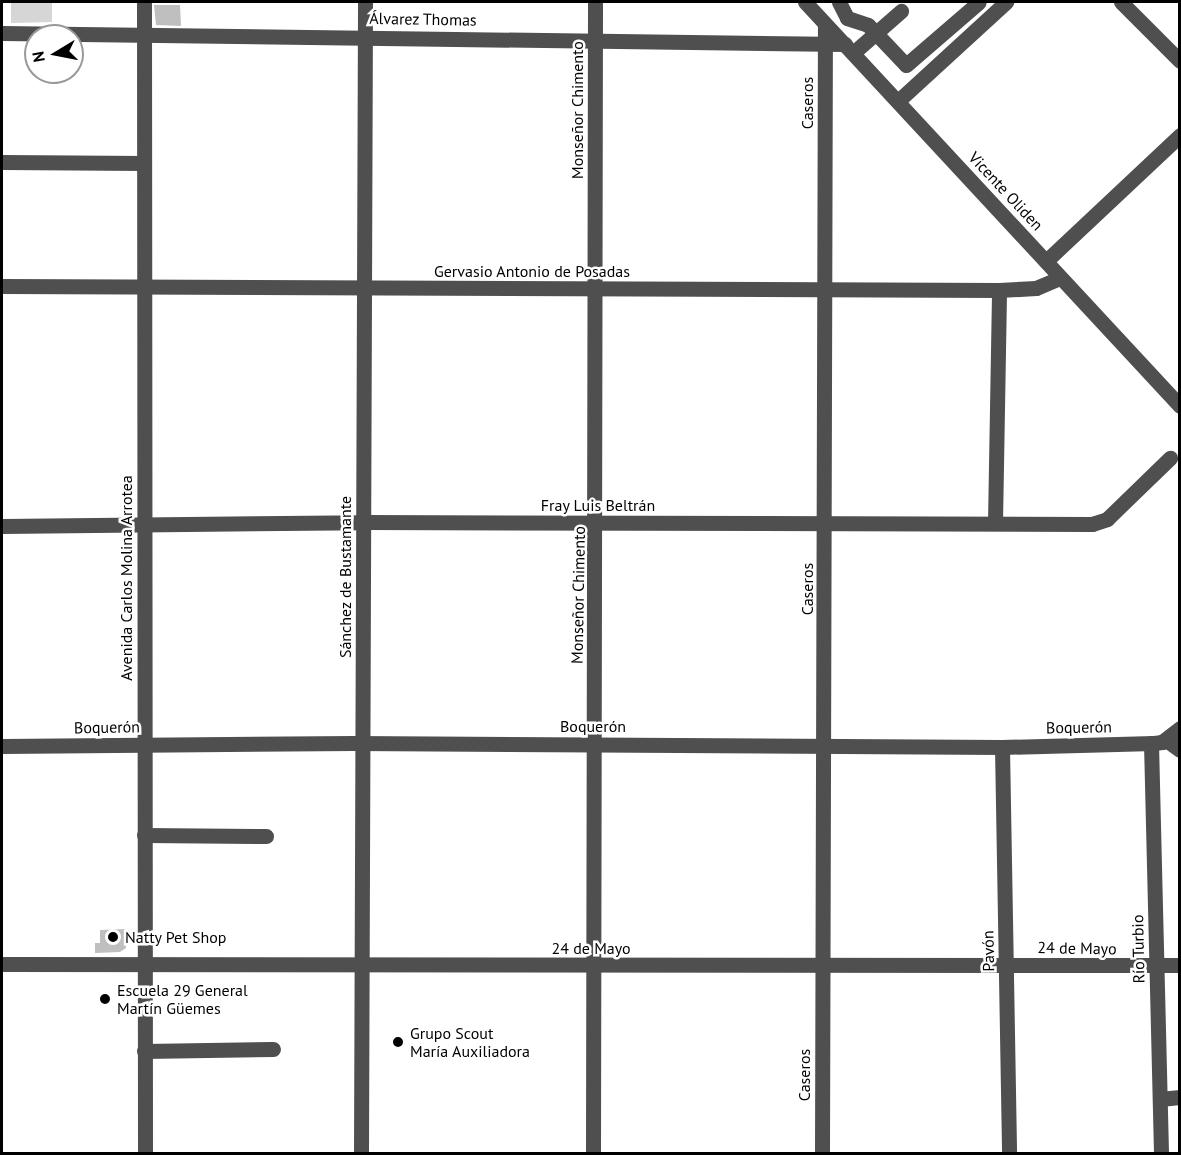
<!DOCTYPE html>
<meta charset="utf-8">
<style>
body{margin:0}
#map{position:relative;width:1181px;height:1155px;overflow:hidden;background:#fff;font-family:"PT Sans",sans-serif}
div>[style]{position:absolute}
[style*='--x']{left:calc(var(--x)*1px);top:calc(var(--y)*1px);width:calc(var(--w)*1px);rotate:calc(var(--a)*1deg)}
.green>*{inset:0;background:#d6d6d6}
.building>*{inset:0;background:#bfbfbf}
.minor>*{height:15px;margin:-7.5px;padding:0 7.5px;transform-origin:7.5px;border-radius:7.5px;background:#4f4f4f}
.dots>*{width:16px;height:16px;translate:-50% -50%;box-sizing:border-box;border:3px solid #fff;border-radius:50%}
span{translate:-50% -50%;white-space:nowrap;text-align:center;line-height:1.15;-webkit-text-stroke:5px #fff;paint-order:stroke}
.street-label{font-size:16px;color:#000}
.poi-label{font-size:16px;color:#000}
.left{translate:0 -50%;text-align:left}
.frame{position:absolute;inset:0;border:3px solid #000;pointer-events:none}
.north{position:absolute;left:24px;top:24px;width:60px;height:60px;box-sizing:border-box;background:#fff;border:2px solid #999;border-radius:50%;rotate:260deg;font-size:16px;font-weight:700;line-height:24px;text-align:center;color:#000}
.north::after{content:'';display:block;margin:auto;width:21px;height:27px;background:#000;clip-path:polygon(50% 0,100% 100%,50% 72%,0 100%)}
</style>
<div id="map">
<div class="green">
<div style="clip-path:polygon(11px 2px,52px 2px,52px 22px,11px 23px)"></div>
</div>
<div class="building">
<div style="clip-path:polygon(154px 5px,180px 5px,181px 26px,156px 25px)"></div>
<div style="clip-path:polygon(125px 929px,126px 948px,120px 952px,95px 953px,95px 943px,100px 943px,100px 930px)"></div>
</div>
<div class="minor">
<div style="--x:144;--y:2;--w:1152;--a:89.95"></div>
<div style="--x:805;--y:2;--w:551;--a:47.13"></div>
<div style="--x:839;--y:2;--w:18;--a:63"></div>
<div style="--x:847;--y:18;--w:22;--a:18"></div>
<div style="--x:868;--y:25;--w:55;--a:46.5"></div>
<div style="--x:906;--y:65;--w:96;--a:-40.8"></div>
<div style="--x:1121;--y:2;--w:83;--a:45"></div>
<div style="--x:2;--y:33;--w:843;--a:0.75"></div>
<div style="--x:853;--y:53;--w:64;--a:-41.2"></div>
<div style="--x:898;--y:101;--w:147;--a:-42.5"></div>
<div style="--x:2;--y:162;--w:142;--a:0.4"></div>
<div style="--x:1046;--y:261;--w:184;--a:-43.2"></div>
<div style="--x:2;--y:286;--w:997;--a:0.23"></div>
<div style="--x:999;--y:290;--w:37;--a:-3"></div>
<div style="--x:1036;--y:288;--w:26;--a:-23"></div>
<div style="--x:995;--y:523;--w:233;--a:-89"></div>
<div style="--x:2;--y:526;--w:361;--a:-0.6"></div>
<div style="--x:363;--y:522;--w:729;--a:0.16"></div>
<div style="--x:1092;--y:524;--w:16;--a:-18"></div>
<div style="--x:1107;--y:519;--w:88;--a:-44.1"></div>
<div style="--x:1166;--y:740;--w:17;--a:36"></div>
<div style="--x:1151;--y:743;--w:411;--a:88.6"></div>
<div style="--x:2;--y:746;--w:352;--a:-0.5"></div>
<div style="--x:354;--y:743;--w:648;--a:0.35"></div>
<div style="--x:1002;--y:747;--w:152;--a:-1.5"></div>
<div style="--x:1154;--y:743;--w:8;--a:-7"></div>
<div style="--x:1162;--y:742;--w:23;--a:-38"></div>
<div style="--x:1002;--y:747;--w:407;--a:89"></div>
<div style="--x:144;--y:835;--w:122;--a:0.5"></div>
<div style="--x:2;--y:964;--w:1178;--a:0.05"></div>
<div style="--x:144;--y:1051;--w:129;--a:-0.9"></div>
<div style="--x:1160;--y:1099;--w:20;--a:-6"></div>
<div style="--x:361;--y:1154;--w:1152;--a:-89.8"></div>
<div style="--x:593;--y:1154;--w:1152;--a:-89.9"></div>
<div style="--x:822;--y:1154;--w:1130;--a:-89.85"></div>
</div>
<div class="dots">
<div style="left:113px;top:937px;background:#000"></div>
<div style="left:105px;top:999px;background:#000"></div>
<div style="left:398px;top:1042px;background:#000"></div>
</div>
<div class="street-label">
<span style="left:423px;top:19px;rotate:1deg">Álvarez Thomas</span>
<span style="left:807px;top:103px;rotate:-90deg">Caseros</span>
<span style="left:577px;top:110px;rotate:-90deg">Monseñor Chimento</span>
<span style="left:1006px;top:191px;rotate:47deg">Vicente Oliden</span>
<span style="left:532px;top:271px">Gervasio Antonio de Posadas</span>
<span style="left:598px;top:505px">Fray Luis Beltrán</span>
<span style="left:345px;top:577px;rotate:-90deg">Sánchez de Bustamante</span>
<span style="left:126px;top:578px;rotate:-90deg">Avenida Carlos Molina Arrotea</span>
<span style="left:807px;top:589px;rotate:-90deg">Caseros</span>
<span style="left:578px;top:595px;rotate:-89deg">Monseñor Chimento</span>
<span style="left:593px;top:726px">Boquerón</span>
<span style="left:107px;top:727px;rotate:-1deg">Boquerón</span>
<span style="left:1079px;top:727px;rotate:-1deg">Boquerón</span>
<span style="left:591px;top:948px">24 de Mayo</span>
<span style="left:1077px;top:948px;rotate:1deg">24 de Mayo</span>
<span style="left:1138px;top:949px;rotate:-91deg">Río Turbio</span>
<span style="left:988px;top:951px;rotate:-91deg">Pavón</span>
<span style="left:804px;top:1075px;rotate:-90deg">Caseros</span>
</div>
<div class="poi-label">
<span class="left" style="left:125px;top:937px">Natty Pet Shop</span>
<span class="left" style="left:117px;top:999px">Escuela 29 General<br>Martín Güemes</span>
<span class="left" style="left:410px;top:1042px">Grupo Scout<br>María Auxiliadora</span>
</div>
<div class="frame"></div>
<div class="north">N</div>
</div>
